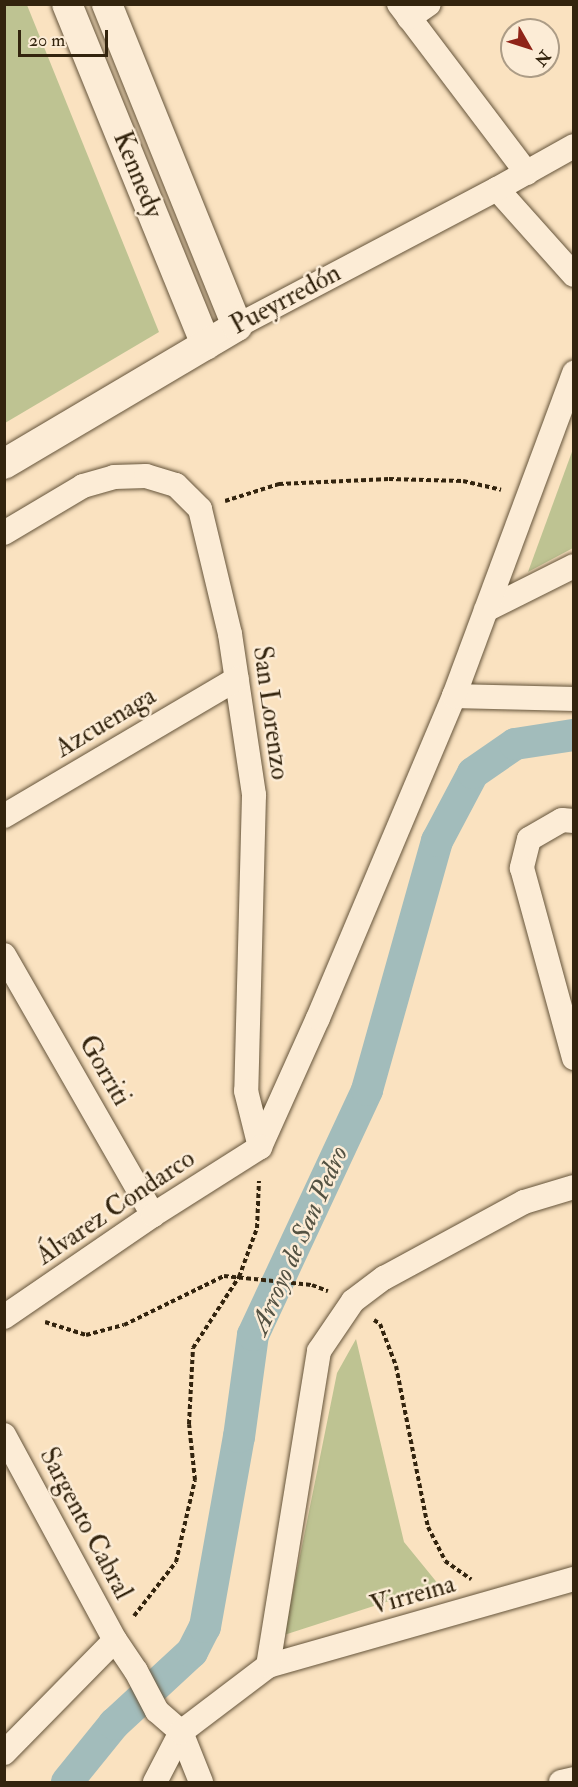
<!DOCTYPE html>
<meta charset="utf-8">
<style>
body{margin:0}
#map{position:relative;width:578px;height:1787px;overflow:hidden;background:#fae2c0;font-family:"IM FELL Double Pica",serif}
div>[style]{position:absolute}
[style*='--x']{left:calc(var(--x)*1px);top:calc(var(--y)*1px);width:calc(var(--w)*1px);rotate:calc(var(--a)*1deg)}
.green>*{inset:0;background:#bec392}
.canal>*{height:32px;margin:-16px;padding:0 16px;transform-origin:16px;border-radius:16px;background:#a2bcbb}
.path>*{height:4px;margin-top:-2px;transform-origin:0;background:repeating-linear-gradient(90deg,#33240e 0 4.5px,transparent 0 7.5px)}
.roads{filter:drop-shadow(0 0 2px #65543a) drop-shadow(0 0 2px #65543a)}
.minor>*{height:24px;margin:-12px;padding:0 12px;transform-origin:12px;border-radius:12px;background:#fcecd6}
.tertiary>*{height:30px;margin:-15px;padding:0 15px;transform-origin:15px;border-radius:15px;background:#fcecd6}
span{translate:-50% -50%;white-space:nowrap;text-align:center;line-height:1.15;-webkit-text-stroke:5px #fcecd6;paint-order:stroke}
.street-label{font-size:26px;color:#33240e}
.water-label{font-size:27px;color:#545242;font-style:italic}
.frame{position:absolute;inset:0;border:6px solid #33240e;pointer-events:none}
.north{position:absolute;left:500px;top:18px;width:60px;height:60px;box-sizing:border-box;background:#fcecd6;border:2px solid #ac9c86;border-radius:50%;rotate:129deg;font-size:16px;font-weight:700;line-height:24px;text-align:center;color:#33240e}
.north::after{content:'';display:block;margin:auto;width:21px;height:27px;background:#8f2418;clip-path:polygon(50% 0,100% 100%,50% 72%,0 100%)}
.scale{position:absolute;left:18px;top:30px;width:90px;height:27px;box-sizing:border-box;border:3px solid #33240e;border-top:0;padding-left:8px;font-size:18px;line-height:21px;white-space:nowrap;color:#33240e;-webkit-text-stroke:4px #fcecd6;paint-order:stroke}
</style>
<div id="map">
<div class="green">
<div style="clip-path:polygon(4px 5px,27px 5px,159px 332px,5px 423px)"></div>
<div style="clip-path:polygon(573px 449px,573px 548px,528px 572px)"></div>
<div style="clip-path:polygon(356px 1339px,404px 1542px,439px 1585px,284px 1635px,337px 1373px)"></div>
</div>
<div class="canal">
<div style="--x:67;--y:1782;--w:75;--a:-51"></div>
<div style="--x:114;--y:1724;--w:106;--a:-42.7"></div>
<div style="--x:192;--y:1652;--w:28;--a:-63"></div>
<div style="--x:205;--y:1627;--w:193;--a:-79.9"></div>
<div style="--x:239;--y:1437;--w:103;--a:-82.2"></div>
<div style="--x:253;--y:1335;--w:270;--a:-65"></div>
<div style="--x:367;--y:1090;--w:259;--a:-74.3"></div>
<div style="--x:437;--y:841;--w:77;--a:-62.1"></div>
<div style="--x:473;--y:773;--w:51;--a:-34.6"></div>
<div style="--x:515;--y:744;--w:60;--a:-8.7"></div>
</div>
<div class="path">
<div style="--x:225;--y:501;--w:57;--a:-17.5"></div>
<div style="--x:279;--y:484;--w:110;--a:-2.6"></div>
<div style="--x:389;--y:479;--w:74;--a:1.5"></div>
<div style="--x:463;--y:481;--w:39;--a:13"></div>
<div style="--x:374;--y:1320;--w:7;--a:34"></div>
<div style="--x:380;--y:1324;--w:45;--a:69.1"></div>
<div style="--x:396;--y:1366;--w:164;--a:78.8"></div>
<div style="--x:428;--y:1527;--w:38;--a:63"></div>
<div style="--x:445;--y:1561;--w:32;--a:35"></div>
<div style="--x:45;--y:1322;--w:43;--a:17.6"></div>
<div style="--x:86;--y:1335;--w:39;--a:-15"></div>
<div style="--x:124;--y:1325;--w:111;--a:-26.1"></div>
<div style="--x:224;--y:1276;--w:88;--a:5.8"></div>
<div style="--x:312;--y:1285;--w:17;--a:21"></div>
<div style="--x:134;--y:1616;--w:68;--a:-52.1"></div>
<div style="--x:176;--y:1562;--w:84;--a:-77"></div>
<div style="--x:195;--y:1480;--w:56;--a:-96.1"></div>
<div style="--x:189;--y:1424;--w:76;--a:-87"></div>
<div style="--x:193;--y:1348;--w:85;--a:-57.1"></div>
<div style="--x:239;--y:1277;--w:52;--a:-69.8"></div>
<div style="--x:257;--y:1228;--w:47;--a:-87.6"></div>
</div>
<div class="roads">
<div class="minor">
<div style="--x:399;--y:4;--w:212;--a:52.9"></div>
<div style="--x:409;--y:18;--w:24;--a:-35"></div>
<div style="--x:497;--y:189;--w:115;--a:48.2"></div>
<div style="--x:237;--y:326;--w:294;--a:-27.8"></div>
<div style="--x:497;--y:189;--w:88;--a:-29.2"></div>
<div style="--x:4;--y:533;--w:92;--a:-30.7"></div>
<div style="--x:83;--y:486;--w:32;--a:-16"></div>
<div style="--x:114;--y:477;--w:32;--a:-2"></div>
<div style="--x:146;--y:476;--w:31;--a:17"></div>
<div style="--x:176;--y:485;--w:34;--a:45"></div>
<div style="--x:200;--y:509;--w:129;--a:76.5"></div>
<div style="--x:230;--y:634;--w:163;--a:81.5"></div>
<div style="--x:254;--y:795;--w:296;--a:91.5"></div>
<div style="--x:246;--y:1091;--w:58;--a:76"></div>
<div style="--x:486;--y:610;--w:98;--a:-26.6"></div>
<div style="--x:454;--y:696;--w:120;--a:1.4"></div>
<div style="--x:4;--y:816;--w:270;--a:-30.5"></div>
<div style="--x:574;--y:821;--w:12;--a:-175"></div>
<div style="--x:562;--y:820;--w:38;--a:150"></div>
<div style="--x:529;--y:839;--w:30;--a:104"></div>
<div style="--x:522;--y:868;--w:197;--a:74.7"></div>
<div style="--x:4;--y:955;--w:300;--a:60.2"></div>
<div style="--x:260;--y:1147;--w:141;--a:-65.8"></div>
<div style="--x:318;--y:1018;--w:350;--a:-67.1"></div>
<div style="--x:454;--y:696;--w:345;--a:-69.6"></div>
<div style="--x:4;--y:1317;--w:181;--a:-34.4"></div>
<div style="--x:153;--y:1215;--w:127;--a:-32.4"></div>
<div style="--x:4;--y:1435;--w:233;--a:61.6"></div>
<div style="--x:115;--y:1640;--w:37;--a:56"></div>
<div style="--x:136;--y:1671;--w:45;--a:62.3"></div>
<div style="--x:157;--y:1711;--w:32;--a:41"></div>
<div style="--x:181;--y:1732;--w:54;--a:68.2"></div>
<div style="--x:268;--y:1666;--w:318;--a:-15.9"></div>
<div style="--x:4;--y:1753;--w:158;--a:-45.5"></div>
<div style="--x:155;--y:1782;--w:56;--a:-62.5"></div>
<div style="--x:181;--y:1732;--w:109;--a:-37.2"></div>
<div style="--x:268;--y:1666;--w:319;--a:-80.8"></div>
<div style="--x:319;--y:1351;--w:60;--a:-55.8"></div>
<div style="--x:353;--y:1301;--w:39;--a:-37"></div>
<div style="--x:384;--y:1278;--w:159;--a:-28.5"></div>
<div style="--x:524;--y:1202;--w:52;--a:-16.7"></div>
<div style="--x:561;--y:1782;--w:13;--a:-13"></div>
</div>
<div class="tertiary">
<div style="--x:67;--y:4;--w:368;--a:67.8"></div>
<div style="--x:4;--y:464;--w:271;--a:-30.6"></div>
<div style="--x:237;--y:326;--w:347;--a:-112"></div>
</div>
</div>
<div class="street-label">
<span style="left:137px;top:175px;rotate:68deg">Kennedy</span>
<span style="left:286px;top:300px;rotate:-28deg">Pueyrredón</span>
<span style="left:270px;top:713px;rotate:82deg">San Lorenzo</span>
<span style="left:106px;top:723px;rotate:-31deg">Azcuenaga</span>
<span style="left:104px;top:1071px;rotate:60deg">Gorriti</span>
<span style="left:116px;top:1208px;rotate:-34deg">Álvarez Condarco</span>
<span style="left:85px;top:1524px;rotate:62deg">Sargento Cabral</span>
<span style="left:413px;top:1596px;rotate:-16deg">Virreina</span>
</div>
<div class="water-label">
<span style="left:299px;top:1240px;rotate:-66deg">Arroyo de San Pedro</span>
</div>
<div class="frame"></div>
<div class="north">N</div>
<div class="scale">20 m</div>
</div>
